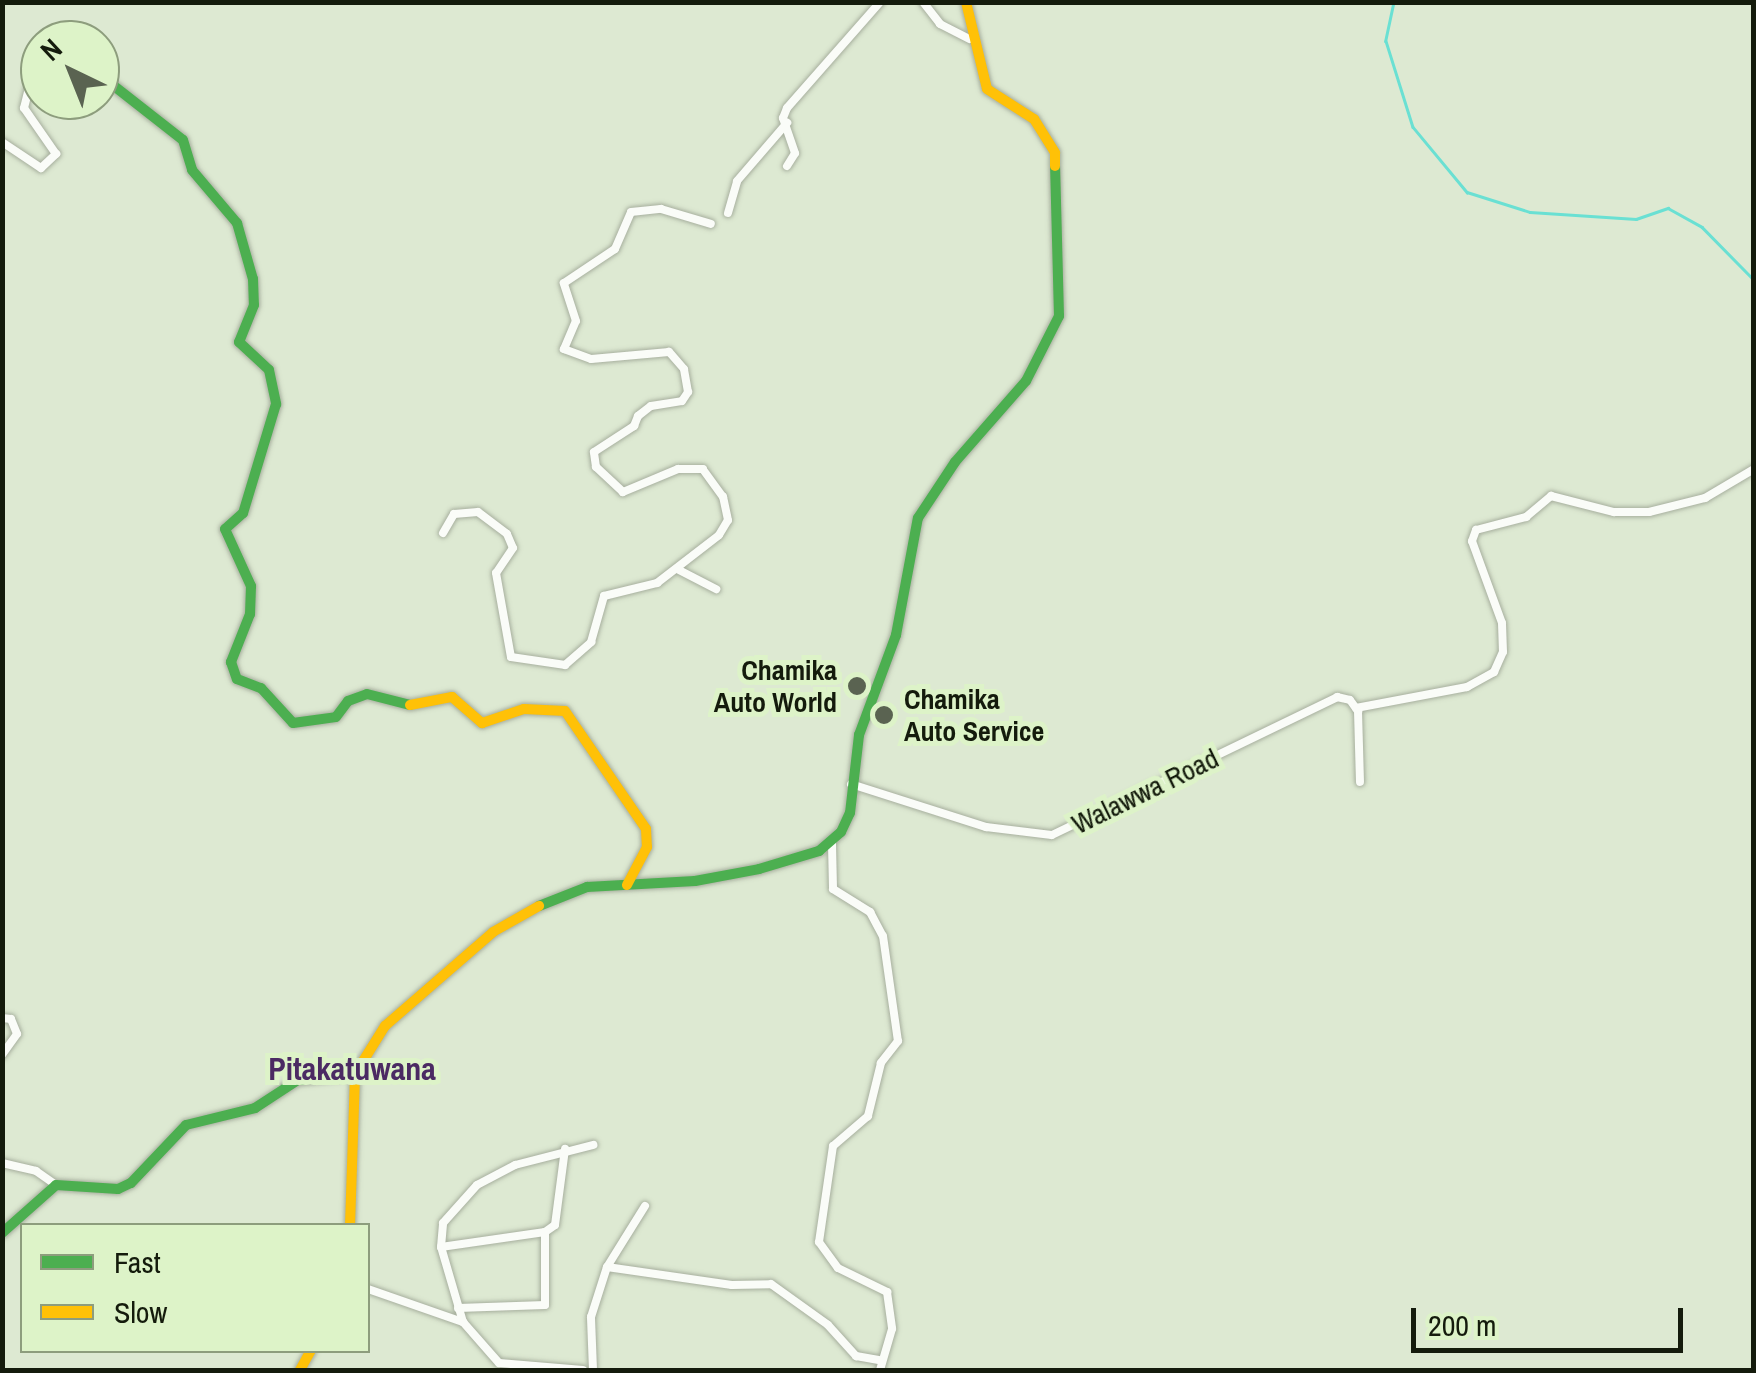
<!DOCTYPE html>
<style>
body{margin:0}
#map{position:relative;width:1756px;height:1373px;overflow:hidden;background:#dde9d2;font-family:"Archivo Narrow",sans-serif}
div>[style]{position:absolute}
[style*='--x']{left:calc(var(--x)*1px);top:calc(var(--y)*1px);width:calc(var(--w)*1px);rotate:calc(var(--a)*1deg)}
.stream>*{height:2.5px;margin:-1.25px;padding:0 1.25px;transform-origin:1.25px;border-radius:1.25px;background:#6ae0d3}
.roads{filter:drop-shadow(0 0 2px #a7af9e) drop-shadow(0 0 2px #a7af9e)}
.street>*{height:8px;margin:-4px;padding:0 4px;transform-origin:4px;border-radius:4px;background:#fafcf8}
.fast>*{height:10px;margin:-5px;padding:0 5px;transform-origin:5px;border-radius:5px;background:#4caf50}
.slow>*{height:10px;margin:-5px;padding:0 5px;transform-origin:5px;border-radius:5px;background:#ffc107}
.dots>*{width:28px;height:28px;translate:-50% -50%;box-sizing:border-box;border:5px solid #ddf3c8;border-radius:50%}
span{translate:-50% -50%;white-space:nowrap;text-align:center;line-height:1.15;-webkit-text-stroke:10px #ddf3c8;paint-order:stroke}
.poi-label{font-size:28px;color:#141b0c;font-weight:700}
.right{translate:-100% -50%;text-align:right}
.left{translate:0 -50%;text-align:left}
.street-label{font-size:28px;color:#141b0c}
.quarter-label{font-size:32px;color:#4b2a63;font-weight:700}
.frame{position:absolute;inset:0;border:5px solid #141b0c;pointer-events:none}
.legend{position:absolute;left:20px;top:1223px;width:350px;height:130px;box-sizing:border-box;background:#ddf3c8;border:2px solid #8d9d7d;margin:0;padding:12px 18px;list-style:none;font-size:30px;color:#141b0c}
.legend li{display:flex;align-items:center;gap:20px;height:50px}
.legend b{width:50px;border:2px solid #8d9d7d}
.north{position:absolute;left:20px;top:20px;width:100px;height:100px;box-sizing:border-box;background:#ddf3c8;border:2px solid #8d9d7d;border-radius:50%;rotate:317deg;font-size:28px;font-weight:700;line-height:40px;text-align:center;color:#141b0c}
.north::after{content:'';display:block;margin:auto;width:35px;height:45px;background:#5a6351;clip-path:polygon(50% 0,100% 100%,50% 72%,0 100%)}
.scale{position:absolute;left:1411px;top:1308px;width:272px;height:45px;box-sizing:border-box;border:5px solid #141b0c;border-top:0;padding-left:12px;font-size:30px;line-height:35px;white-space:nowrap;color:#141b0c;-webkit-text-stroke:8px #ddf3c8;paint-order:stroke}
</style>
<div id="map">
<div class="stream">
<div style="--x:1394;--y:2;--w:40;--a:102"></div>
<div style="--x:1386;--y:41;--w:90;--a:72.6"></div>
<div style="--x:1413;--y:127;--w:85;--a:50.3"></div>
<div style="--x:1467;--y:192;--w:66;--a:17.6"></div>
<div style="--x:1530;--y:212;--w:106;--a:3.8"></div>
<div style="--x:1636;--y:219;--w:34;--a:-19"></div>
<div style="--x:1668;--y:208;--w:39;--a:29"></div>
<div style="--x:1702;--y:227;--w:74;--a:45.5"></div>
</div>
<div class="roads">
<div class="street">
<div style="--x:923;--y:2;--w:28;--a:52"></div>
<div style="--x:940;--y:24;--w:33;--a:27"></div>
<div style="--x:2;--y:142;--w:47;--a:33.7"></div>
<div style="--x:41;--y:168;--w:21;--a:-43"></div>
<div style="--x:56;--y:154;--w:56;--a:-124.8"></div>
<div style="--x:24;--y:108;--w:25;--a:-76"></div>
<div style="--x:30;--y:84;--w:12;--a:-35"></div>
<div style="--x:787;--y:166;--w:15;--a:-58"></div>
<div style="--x:795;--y:153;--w:37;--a:-109"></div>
<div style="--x:783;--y:118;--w:11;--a:-68"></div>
<div style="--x:787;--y:108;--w:141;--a:-48.7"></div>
<div style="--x:728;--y:213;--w:33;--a:-74"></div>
<div style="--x:737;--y:181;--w:77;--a:-49.2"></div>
<div style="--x:443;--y:533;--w:22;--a:-60"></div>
<div style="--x:454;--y:514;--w:24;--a:-5"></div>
<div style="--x:478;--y:512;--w:36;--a:37"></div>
<div style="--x:507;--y:534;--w:15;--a:67"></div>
<div style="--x:513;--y:548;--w:30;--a:124"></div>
<div style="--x:496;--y:573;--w:85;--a:79.9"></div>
<div style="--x:511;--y:657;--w:55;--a:8.4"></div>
<div style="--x:565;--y:665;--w:35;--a:-41"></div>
<div style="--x:591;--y:642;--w:48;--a:-74.2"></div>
<div style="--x:604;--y:596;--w:55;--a:-13.8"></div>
<div style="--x:657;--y:583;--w:78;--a:-37.7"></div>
<div style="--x:719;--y:535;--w:17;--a:-59"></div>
<div style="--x:728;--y:520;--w:24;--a:-102"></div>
<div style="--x:723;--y:497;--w:34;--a:-126"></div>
<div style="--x:703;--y:469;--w:25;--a:180"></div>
<div style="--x:678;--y:469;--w:60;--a:157.3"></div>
<div style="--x:623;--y:492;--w:37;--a:-137"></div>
<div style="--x:596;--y:467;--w:15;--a:-98"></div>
<div style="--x:594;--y:452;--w:48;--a:-33"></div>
<div style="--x:634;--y:426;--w:11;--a:-68"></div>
<div style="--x:638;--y:416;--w:16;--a:-38"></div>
<div style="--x:651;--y:406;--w:31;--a:-9"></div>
<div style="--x:682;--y:401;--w:11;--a:-56"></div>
<div style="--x:688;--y:392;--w:23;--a:-100"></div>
<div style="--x:684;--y:369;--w:23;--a:-131"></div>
<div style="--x:669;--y:352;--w:78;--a:174.9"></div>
<div style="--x:591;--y:359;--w:29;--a:-160"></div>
<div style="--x:564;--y:349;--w:30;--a:-67"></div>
<div style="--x:576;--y:321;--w:40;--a:-108"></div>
<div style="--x:564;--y:283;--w:61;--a:-33.7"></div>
<div style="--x:615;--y:249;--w:40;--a:-66.6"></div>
<div style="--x:631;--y:212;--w:30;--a:-6"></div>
<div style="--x:661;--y:209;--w:52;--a:16.7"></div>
<div style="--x:679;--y:570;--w:42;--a:27.2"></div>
<div style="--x:1356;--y:708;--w:113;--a:-10.7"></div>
<div style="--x:1467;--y:687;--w:31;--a:-29"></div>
<div style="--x:1494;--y:672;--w:22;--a:-66"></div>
<div style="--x:1503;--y:652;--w:29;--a:-92"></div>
<div style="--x:1502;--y:623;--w:87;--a:-110.1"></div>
<div style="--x:1472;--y:541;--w:12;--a:-70"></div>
<div style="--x:1476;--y:530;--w:52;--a:-14.6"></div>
<div style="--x:1526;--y:517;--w:33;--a:-40"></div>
<div style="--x:1551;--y:496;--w:65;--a:14.3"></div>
<div style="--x:1614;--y:512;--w:35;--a:0"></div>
<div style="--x:1649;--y:512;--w:58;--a:-14"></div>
<div style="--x:1705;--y:498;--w:57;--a:-30.6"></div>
<div style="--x:851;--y:784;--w:142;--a:17.7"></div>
<div style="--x:986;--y:827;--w:66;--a:6.9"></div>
<div style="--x:1052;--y:835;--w:317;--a:-25.8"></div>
<div style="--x:1337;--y:697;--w:13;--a:13"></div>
<div style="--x:1350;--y:700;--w:14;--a:54"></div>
<div style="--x:1358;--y:711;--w:71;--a:88.4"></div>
<div style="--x:832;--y:844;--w:45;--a:88.7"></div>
<div style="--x:833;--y:889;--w:44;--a:31.9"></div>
<div style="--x:870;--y:912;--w:27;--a:62"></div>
<div style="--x:883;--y:936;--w:106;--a:81.9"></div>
<div style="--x:898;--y:1041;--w:28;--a:128"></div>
<div style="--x:881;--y:1063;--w:55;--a:103.8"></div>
<div style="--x:868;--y:1116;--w:46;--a:139.4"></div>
<div style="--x:833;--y:1146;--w:97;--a:98.3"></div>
<div style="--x:819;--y:1242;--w:32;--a:54"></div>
<div style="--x:838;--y:1268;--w:55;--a:26.1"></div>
<div style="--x:887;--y:1292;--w:37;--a:82"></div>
<div style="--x:892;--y:1329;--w:43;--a:106.3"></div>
<div style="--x:2;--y:1018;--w:9;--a:6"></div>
<div style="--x:11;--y:1019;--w:16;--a:68"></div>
<div style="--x:17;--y:1034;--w:26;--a:126"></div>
<div style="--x:2;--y:1163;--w:35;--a:13"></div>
<div style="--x:36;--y:1171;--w:24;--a:35"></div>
<div style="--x:441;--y:1247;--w:105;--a:-8.2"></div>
<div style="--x:545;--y:1232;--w:12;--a:-35"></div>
<div style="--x:555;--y:1225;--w:77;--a:-82.5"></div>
<div style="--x:607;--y:1267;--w:126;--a:8.2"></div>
<div style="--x:732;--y:1285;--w:39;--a:-1"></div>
<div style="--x:771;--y:1284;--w:70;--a:35.7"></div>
<div style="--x:828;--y:1325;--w:42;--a:47.9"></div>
<div style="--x:856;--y:1356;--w:23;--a:10"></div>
<div style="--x:368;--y:1289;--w:101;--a:19.2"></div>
<div style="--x:458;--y:1308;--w:87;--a:-2"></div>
<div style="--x:545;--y:1305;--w:73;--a:-90"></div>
<div style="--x:583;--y:1370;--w:84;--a:-175.2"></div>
<div style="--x:499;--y:1363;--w:55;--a:-131.3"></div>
<div style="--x:463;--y:1322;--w:78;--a:-106.3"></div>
<div style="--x:441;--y:1247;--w:24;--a:-85"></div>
<div style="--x:443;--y:1223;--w:51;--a:-48.2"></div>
<div style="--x:477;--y:1185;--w:43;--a:-27.8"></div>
<div style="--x:515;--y:1165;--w:81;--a:-14.4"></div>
<div style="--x:593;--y:1370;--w:53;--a:-92.2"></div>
<div style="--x:591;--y:1317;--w:52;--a:-72.3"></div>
<div style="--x:607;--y:1267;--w:72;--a:-58.1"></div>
</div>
<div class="fast">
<div style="--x:100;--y:75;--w:105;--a:38.1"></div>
<div style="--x:183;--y:140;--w:31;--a:73"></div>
<div style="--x:192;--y:170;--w:70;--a:49.7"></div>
<div style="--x:237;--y:223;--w:58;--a:74.1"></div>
<div style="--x:253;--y:279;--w:26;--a:88"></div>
<div style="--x:254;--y:305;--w:40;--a:112"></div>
<div style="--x:239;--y:342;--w:41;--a:43"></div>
<div style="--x:269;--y:370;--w:35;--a:78"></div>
<div style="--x:276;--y:404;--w:114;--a:106.8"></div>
<div style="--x:243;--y:513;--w:24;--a:138"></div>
<div style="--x:225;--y:529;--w:63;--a:65.5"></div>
<div style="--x:251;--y:586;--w:28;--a:92"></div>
<div style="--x:250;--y:614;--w:52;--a:111.6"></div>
<div style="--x:231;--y:662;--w:18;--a:71"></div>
<div style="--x:237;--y:679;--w:26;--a:21"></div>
<div style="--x:261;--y:688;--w:47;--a:47.6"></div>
<div style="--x:293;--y:723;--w:43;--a:-7.9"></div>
<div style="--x:336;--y:717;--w:20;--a:-53"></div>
<div style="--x:348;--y:701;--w:20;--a:-20"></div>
<div style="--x:367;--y:694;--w:44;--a:14.3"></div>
<div style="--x:539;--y:906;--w:52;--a:-21.6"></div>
<div style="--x:587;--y:887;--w:108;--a:-3.2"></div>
<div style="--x:695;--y:881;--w:65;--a:-10.6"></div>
<div style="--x:759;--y:869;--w:63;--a:-16.7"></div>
<div style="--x:819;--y:851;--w:29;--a:-41"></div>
<div style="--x:841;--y:832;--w:21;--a:-65"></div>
<div style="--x:850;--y:813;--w:79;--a:-83.4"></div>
<div style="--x:859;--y:735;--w:107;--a:-69.7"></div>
<div style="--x:896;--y:635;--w:119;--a:-79.4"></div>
<div style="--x:918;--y:518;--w:67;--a:-56.5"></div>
<div style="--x:955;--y:462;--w:108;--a:-48.8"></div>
<div style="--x:1026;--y:381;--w:73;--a:-63.1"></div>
<div style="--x:1059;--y:316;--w:150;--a:-91.5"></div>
<div style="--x:2;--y:1233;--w:72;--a:-41.6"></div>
<div style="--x:56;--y:1185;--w:62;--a:3.7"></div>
<div style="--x:118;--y:1189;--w:14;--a:-25"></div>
<div style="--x:131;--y:1183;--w:80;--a:-46.5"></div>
<div style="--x:186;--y:1125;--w:71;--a:-13.8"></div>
<div style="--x:255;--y:1108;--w:51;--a:-33.1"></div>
<div style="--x:298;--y:1080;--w:57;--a:-6"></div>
</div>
<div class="slow">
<div style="--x:966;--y:2;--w:89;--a:76.4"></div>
<div style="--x:987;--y:89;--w:56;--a:32.6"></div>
<div style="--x:1034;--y:119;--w:40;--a:58"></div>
<div style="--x:1055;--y:153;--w:13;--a:90"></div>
<div style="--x:410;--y:705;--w:43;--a:-10.8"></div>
<div style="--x:452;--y:697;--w:40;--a:41"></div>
<div style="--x:482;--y:723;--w:44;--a:-18.4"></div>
<div style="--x:524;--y:709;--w:41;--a:2.8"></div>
<div style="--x:565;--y:711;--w:143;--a:55.5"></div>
<div style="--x:646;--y:829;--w:18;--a:87"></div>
<div style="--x:647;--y:847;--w:43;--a:117.8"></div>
<div style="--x:350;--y:1226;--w:152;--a:-88.1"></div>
<div style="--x:355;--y:1074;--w:57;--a:-58"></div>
<div style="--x:385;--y:1026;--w:143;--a:-41"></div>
<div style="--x:493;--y:932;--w:53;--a:-29.5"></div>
<div style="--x:300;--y:1370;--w:23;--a:-61"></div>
</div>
</div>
<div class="dots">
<div style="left:857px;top:686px;background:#5a6351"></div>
<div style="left:884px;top:715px;background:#5a6351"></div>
</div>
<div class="poi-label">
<span class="right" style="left:837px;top:686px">Chamika<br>Auto World</span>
<span class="left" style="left:904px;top:715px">Chamika<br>Auto Service</span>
</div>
<div class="street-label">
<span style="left:1145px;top:791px;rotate:-26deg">Walawwa Road</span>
</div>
<div class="quarter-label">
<span style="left:352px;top:1069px">Pitakatuwana</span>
</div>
<div class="frame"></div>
<ul class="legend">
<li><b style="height:12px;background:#4caf50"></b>Fast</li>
<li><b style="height:12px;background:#ffc107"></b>Slow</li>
</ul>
<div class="north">N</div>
<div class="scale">200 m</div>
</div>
